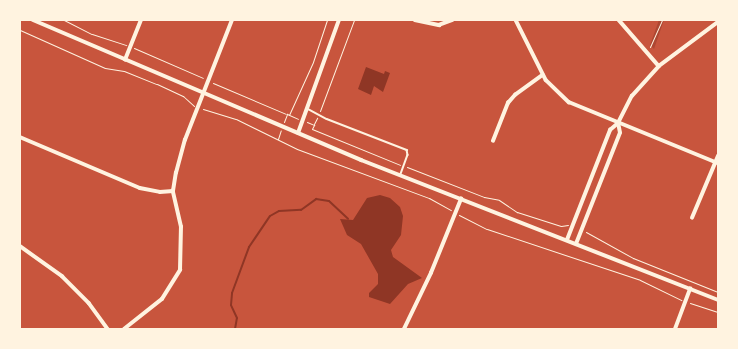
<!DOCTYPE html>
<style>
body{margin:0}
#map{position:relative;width:738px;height:349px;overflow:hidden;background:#c8553d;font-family:"Titillium Web",sans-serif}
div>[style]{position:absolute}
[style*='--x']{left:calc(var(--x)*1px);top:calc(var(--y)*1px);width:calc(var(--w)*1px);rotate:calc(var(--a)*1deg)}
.green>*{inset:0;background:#ae4732}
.water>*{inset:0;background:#8f3625}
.stream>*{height:2px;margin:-1px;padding:0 1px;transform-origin:1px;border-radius:1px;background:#8f3625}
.path>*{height:1px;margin:-0.5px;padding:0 0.5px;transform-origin:0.5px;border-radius:0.5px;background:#fff3e0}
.service>*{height:1.5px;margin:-0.75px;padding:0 0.75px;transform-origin:0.75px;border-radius:0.75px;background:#fff3e0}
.minor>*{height:3.5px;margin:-1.75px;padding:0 1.75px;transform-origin:1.75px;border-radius:1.75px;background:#fff3e0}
.tertiary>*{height:4px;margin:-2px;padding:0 2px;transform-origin:2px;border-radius:2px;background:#fff3e0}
span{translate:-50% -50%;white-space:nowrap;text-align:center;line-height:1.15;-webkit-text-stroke:4px #fff3e0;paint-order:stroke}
.frame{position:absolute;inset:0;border:21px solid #fff3e0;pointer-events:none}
</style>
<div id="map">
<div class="green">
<div style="clip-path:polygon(659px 20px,664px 20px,654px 49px,650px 45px)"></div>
</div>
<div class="water">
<div style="clip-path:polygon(366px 67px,384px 74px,385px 71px,390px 73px,383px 92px,374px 86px,371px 95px,358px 89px)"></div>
<div style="clip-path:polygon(380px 195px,390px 198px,400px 207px,403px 216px,401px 235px,391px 250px,393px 257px,422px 278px,408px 284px,390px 304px,369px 297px,369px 293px,378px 284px,378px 274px,361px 244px,347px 235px,340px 219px,353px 220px,367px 198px)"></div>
</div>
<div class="stream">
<div style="--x:235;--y:329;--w:11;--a:-80"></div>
<div style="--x:237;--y:318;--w:14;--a:-115"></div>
<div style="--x:231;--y:305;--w:12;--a:-85"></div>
<div style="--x:232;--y:293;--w:49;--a:-69.7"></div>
<div style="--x:249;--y:247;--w:37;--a:-56"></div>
<div style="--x:270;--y:216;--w:10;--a:-29"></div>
<div style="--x:279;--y:211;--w:22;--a:-3"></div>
<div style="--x:301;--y:210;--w:19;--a:-36"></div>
<div style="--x:316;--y:199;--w:13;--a:9"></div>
<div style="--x:329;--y:201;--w:26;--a:43"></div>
</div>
<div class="path">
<div style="--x:64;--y:20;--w:31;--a:27"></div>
<div style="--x:92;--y:34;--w:36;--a:18"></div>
<div style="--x:20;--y:30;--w:93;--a:24.1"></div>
<div style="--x:105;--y:68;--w:19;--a:9"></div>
<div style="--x:124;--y:71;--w:35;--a:22"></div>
<div style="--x:157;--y:84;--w:29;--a:25"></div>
<div style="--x:183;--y:96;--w:15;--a:42"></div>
<div style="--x:650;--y:47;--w:30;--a:-66"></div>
<div style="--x:134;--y:48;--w:75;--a:23.5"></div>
<div style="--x:213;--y:83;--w:79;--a:23"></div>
<div style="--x:203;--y:109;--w:34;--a:17"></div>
<div style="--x:236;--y:119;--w:68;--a:26.2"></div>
<div style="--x:297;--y:149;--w:141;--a:20.4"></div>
<div style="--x:429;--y:198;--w:25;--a:29"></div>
<div style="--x:320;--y:111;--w:97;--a:-69.5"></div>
<div style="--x:289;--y:115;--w:58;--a:-65.6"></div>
<div style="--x:313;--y:62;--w:44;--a:-71.6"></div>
<div style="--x:284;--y:122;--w:9;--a:-69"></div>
<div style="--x:287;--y:114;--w:12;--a:24"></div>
<div style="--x:307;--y:122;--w:8;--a:23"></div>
<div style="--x:314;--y:125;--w:4;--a:117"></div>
<div style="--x:312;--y:129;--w:95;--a:22.2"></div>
<div style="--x:314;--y:124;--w:7;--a:-63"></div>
<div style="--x:278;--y:139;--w:9;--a:-72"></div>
<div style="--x:407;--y:167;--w:83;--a:21.3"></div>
<div style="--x:484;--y:197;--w:15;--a:11"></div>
<div style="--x:499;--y:200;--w:22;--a:34"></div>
<div style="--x:517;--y:212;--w:46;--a:17.7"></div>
<div style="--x:561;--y:226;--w:7;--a:-8"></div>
<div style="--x:459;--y:215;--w:31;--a:27"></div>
<div style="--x:487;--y:229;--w:161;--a:18.4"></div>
<div style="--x:640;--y:280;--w:46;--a:26"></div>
<div style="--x:586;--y:232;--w:54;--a:29"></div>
<div style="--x:633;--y:258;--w:92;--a:21.8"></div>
<div style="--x:690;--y:303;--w:29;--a:18"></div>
</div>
<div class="service">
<div style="--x:308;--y:109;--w:21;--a:28"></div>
<div style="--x:327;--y:119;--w:86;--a:21.2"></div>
<div style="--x:407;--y:150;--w:5;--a:79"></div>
<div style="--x:408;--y:155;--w:20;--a:110"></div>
</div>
<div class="minor">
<div style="--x:415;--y:20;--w:25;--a:12"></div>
<div style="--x:439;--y:25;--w:14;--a:-21"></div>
<div style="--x:516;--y:20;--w:67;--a:63.4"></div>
<div style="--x:546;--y:80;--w:32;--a:44"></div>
<div style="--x:569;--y:102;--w:161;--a:22.3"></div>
<div style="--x:619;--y:20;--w:61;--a:49"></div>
<div style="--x:125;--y:60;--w:43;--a:-68.2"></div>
<div style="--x:20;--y:137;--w:130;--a:23"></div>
<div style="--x:140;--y:188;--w:20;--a:11"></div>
<div style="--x:160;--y:192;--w:13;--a:-4"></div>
<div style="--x:493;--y:141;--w:41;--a:-68.5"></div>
<div style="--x:508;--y:103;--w:11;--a:-49"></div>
<div style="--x:515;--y:95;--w:34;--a:-36"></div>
<div style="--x:692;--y:218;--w:67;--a:-67.2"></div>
<div style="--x:567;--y:240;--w:118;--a:-68.6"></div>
<div style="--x:610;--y:130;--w:11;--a:-41"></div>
<div style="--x:618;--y:123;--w:30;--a:-63"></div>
<div style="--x:632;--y:96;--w:40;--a:-48"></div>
<div style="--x:659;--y:66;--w:74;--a:-36.7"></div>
<div style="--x:576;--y:244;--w:119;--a:-68.4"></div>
<div style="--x:620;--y:133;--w:10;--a:-101"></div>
<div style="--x:20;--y:246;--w:52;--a:35.5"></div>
<div style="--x:62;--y:276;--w:38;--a:45"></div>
<div style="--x:89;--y:303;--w:32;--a:54"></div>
<div style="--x:124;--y:329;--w:48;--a:-38.3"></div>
<div style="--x:162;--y:299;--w:34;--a:-58"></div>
<div style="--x:180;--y:270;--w:43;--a:-88.7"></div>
<div style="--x:181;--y:227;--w:37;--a:-103"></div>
<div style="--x:173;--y:191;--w:18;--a:-81"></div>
<div style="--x:176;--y:173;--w:34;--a:-75"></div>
<div style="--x:185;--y:140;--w:129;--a:-68.6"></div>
<div style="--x:404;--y:329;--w:62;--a:-64.3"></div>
<div style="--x:431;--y:273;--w:80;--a:-67.9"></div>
<div style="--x:675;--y:329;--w:43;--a:-69.4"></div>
</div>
<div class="tertiary">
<div style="--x:33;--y:20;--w:357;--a:23.1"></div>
<div style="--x:361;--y:160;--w:383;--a:21.4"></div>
<div style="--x:298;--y:133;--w:120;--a:-70.1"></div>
</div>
<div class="frame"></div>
</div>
